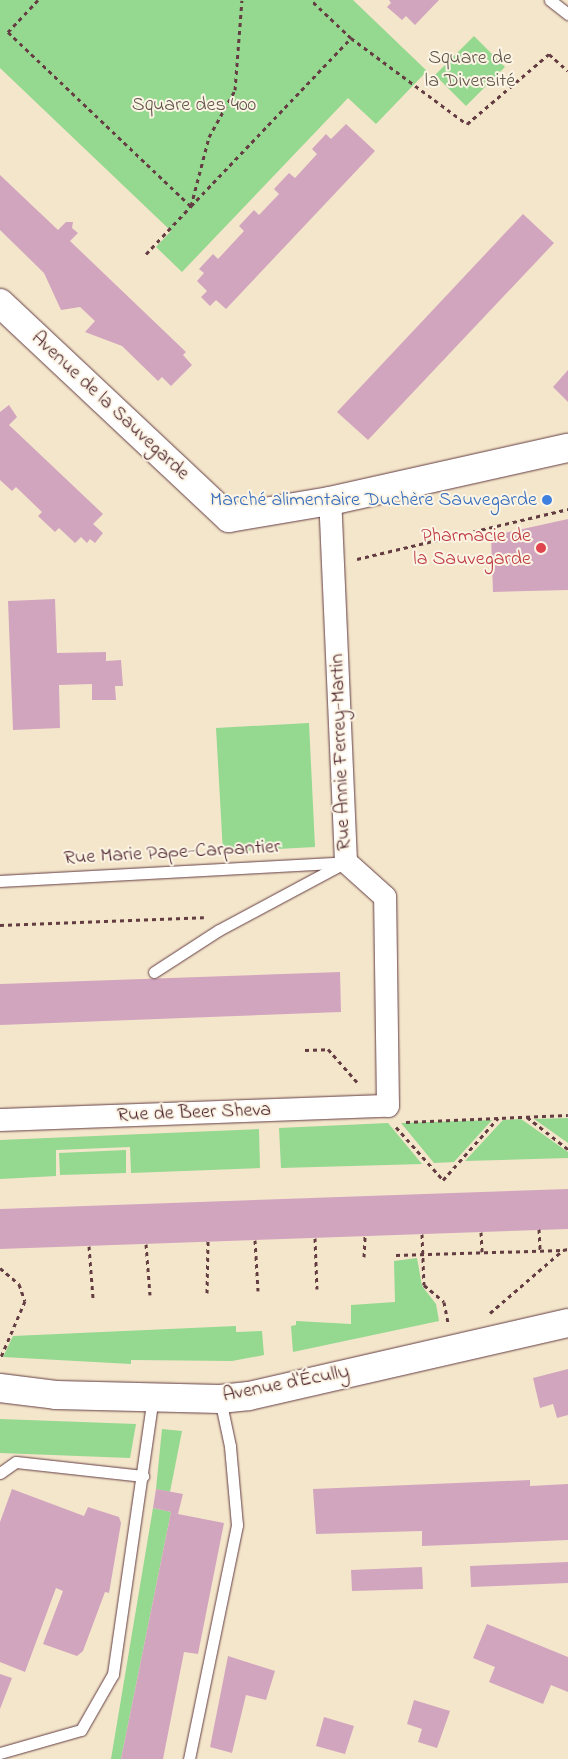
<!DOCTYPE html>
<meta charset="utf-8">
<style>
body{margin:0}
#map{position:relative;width:568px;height:1759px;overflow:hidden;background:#f4e6cb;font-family:"Indie Flower",sans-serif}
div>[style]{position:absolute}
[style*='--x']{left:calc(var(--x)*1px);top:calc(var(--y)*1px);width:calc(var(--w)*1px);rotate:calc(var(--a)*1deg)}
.green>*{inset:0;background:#95d890}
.building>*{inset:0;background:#d2a5bf}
.path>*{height:3px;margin-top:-1.5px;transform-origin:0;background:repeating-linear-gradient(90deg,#643d43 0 4px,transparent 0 8px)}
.roads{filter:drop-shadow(0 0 1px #643d43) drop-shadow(0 0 1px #643d43)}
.service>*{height:11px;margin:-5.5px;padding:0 5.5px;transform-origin:5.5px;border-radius:5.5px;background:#fff}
.minor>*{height:22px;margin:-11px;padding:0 11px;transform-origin:11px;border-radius:11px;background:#fff}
.tertiary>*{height:28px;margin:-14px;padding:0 14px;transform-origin:14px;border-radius:14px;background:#fff}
.dots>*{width:14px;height:14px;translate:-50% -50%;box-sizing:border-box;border:2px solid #fcf5e5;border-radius:50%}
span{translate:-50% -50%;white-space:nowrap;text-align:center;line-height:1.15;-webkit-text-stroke:4px #fcf5e5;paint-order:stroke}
.park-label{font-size:20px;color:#605649}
.street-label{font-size:20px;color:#4a1f2b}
.shop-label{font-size:20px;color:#366cbe}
.right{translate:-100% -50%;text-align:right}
.health-label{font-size:20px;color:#be3a42}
</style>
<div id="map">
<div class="green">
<div style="clip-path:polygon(0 0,353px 0,427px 71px,376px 124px,348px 98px,182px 272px,156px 247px,171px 231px,0 68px)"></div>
<div style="clip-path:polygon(474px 36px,505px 67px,466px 106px,435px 75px)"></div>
<div style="clip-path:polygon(309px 723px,315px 847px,223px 852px,216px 728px)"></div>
<div style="clip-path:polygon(568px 1118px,568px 1143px,534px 1119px)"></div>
<div style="clip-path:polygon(521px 1119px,568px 1152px,568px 1158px,465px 1161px,503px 1120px)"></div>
<div style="clip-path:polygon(492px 1120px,454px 1162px,434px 1163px,401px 1123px)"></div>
<div style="clip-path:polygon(388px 1123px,422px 1164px,281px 1168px,279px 1128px)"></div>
<div style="clip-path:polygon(259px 1129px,260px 1168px,131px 1173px,130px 1147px,56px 1150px,56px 1176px,0 1179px,0 1140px)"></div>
<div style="clip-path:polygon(126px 1150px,126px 1173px,60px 1175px,59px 1153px)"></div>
<div style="clip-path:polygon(417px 1258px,422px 1286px,436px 1304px,439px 1321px,293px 1352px,291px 1326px,296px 1325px,296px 1321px,351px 1324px,351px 1305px,395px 1302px,394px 1261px)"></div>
<div style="clip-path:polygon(236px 1326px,236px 1332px,262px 1331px,264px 1355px,232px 1361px,131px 1360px,131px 1364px,3px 1357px,13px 1336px)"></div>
<div style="clip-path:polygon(0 1419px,136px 1424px,130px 1458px,0 1453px)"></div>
<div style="clip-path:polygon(162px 1429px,182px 1431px,170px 1492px,156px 1489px)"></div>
<div style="clip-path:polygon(153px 1508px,171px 1512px,121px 1759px,111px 1759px)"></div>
</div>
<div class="building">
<div style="clip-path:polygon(389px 0,439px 0,415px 25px,406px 16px,402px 20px,387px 7px,391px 3px)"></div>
<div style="clip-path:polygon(346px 124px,375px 151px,226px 309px,216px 300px,210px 306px,201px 297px,207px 291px,197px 281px,204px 273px,199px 269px,213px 254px,218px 259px,244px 231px,239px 226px,254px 210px,259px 215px,279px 194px,274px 189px,289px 173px,295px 178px,317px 154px,312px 149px,326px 134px,331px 139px)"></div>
<div style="clip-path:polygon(0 175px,58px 230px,66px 222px,73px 222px,72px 228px,78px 233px,70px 241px,186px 352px,183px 355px,192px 365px,171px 386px,162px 377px,158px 381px,122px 346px,85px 332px,95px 321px,80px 307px,61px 310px,44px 273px,0 230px)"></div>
<div style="clip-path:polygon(523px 214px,554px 243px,368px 440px,337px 412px)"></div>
<div style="clip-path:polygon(568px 370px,568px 402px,553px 387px)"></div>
<div style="clip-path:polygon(9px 405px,17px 417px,9px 425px,103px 514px,93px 524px,103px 533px,95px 543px,90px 539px,87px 543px,81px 537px,75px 543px,59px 528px,55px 532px,38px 516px,42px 512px,16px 487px,12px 491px,0 480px,0 412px)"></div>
<div style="clip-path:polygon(568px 519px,568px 590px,493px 592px,491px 536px)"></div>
<div style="clip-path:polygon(55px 599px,57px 653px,106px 652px,106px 661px,121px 660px,123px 686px,115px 686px,116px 700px,92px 700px,92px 684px,59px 685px,60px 728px,13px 730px,8px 601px)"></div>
<div style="clip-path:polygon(340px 972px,341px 1012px,0 1025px,0 984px)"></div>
<div style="clip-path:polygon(568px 1189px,568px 1229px,0 1249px,0 1209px)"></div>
<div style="clip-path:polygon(568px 1369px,568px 1415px,557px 1418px,553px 1404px,540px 1408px,533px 1378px)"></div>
<div style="clip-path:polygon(530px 1480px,530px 1486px,568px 1484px,568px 1540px,422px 1546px,422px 1531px,316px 1534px,313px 1489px)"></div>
<div style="clip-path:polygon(12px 1489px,84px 1516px,88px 1507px,119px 1517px,121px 1523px,109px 1593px,105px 1592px,83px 1651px,77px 1656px,43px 1644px,63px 1591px,56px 1588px,25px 1672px,0 1662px,0 1522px)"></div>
<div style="clip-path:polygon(156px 1489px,183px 1494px,178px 1514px,224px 1523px,198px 1654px,184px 1652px,163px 1759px,121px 1759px,171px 1512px,153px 1508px)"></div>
<div style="clip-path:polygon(568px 1562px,568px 1583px,471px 1587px,470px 1566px)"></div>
<div style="clip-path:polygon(422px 1567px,423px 1589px,352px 1591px,351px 1570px)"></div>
<div style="clip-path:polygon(487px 1624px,568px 1657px,568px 1692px,551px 1685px,543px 1704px,489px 1682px,495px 1667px,473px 1658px)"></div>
<div style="clip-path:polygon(228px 1656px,275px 1671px,266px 1700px,246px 1695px,232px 1753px,210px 1747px)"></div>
<div style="clip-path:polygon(0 1674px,12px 1678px,0 1709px)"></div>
<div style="clip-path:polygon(414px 1700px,450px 1711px,437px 1748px,418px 1742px,422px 1729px,407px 1724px)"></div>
<div style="clip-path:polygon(324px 1717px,354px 1726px,345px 1754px,316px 1746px)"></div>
</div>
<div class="path">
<div style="--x:38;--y:0;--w:44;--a:133.2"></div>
<div style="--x:8;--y:32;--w:253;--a:43.6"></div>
<div style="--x:191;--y:206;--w:232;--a:-46.4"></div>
<div style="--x:351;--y:38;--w:55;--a:-136.5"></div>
<div style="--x:351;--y:38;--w:144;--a:36.6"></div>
<div style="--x:467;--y:124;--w:108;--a:-40.5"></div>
<div style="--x:549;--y:54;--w:25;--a:42"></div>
<div style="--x:146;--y:254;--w:66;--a:-46.8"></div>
<div style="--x:191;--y:206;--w:71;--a:-75.4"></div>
<div style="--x:209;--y:137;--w:54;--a:-61"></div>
<div style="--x:235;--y:90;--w:90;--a:-85.6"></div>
<div style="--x:357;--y:559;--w:217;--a:-13.3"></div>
<div style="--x:0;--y:925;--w:204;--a:-2.2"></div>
<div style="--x:305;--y:1050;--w:23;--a:-2"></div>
<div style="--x:328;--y:1049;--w:44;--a:48.7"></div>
<div style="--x:527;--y:1117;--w:52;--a:38"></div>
<div style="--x:406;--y:1122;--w:162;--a:-2.5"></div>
<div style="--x:396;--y:1127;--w:71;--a:48.4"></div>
<div style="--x:443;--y:1180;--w:83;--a:-48.4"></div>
<div style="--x:539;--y:1229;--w:21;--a:87"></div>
<div style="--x:481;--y:1232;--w:20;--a:87"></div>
<div style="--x:422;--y:1234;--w:51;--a:87.8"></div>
<div style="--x:424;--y:1285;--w:26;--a:40"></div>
<div style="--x:444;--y:1302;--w:20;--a:79"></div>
<div style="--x:315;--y:1238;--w:51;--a:87.8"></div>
<div style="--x:255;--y:1240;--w:51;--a:86.6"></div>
<div style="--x:146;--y:1244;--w:51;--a:85.5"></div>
<div style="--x:89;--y:1246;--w:52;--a:85.6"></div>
<div style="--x:396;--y:1255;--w:167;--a:-1.7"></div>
<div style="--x:364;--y:1257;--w:21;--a:-87"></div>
<div style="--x:0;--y:1268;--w:25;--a:40"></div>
<div style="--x:19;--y:1284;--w:18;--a:71"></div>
<div style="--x:25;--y:1301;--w:63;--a:113.3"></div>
<div style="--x:207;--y:1293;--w:52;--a:-88.9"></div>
<div style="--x:490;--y:1313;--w:96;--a:-40.8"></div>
<div style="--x:563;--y:1250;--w:5;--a:-11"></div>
</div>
<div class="roads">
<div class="service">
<div style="--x:550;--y:0;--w:23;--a:38"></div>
<div style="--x:0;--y:881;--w:347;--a:-3.1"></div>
<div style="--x:154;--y:972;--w:77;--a:-32.9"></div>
<div style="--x:219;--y:930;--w:140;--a:-28.2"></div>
<div style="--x:0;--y:1473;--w:19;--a:-35"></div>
<div style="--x:16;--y:1462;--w:128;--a:6.3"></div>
<div style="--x:0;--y:1753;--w:84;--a:-15.9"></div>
<div style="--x:81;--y:1730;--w:64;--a:-60.3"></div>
<div style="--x:113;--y:1674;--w:280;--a:-81.8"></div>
<div style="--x:189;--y:1759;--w:239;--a:-78.4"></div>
<div style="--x:237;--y:1525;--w:79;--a:-95.1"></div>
<div style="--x:230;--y:1446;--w:48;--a:-102"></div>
</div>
<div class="minor">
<div style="--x:0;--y:1120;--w:388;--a:-2.1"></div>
<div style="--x:388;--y:1106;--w:209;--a:-90.8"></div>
<div style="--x:385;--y:897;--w:52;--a:-138.1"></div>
<div style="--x:346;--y:862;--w:361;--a:-92.5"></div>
</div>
<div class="tertiary">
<div style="--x:0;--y:303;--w:314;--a:43.2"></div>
<div style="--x:229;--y:518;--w:102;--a:-9.6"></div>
<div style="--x:330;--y:501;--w:244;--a:-12.6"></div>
<div style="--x:0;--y:1388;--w:56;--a:7.1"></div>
<div style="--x:56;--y:1395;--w:164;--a:1.4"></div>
<div style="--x:220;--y:1399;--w:29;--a:-6"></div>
<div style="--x:249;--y:1396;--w:327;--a:-12.9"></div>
</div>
</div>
<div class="dots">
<div style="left:547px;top:500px;background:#3f7fe0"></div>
<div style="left:541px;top:548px;background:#e0444e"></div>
</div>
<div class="park-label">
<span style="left:470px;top:70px">Square de<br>la Diversité</span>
<span style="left:194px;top:105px">Square des 400</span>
</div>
<div class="street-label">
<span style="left:110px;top:406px;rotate:43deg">Avenue de la Sauvegarde</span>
<span style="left:341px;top:752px;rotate:-92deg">Rue Annie Ferrey-Martin</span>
<span style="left:172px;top:853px;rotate:-3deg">Rue Marie Pape-Carpantier</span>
<span style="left:194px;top:1113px;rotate:-2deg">Rue de Beer Sheva</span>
<span style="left:286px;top:1384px;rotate:-11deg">Avenue d'Écully</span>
</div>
<div class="shop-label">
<span class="right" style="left:537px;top:500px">Marché alimentaire Duchère Sauvegarde</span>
</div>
<div class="health-label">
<span class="right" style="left:531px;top:548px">Pharmacie de<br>la Sauvegarde</span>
</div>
</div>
